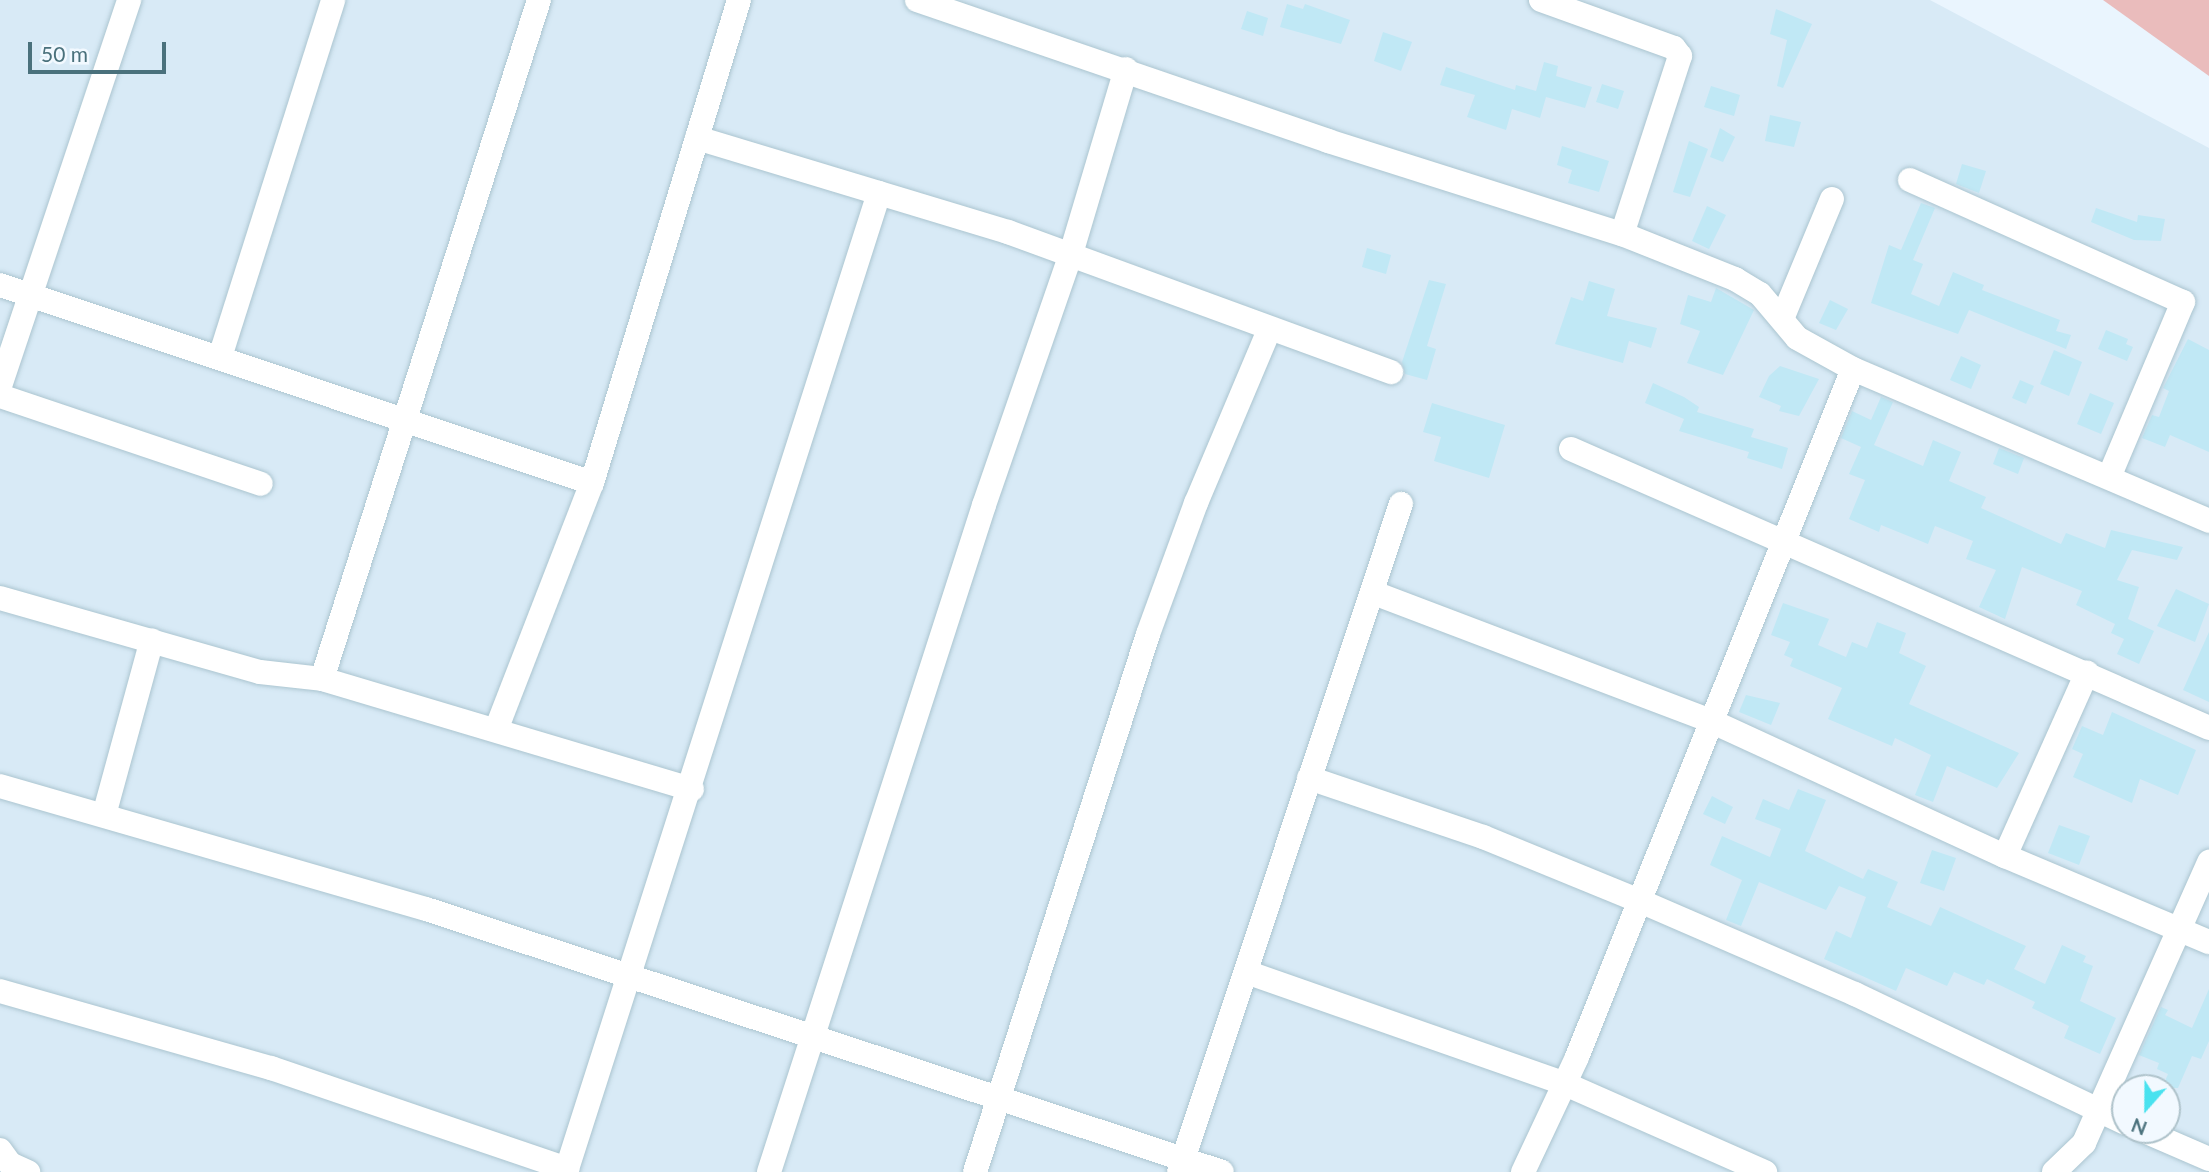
<!DOCTYPE html>
<style>
body{margin:0}
#map{position:relative;width:2209px;height:1172px;overflow:hidden;background:#eaf5fe;font-family:Lato,sans-serif}
div>[style]{position:absolute}
[style*='--x']{left:calc(var(--x)*1px);top:calc(var(--y)*1px);width:calc(var(--w)*1px);rotate:calc(var(--a)*1deg)}
.residential>*{inset:0;background:#d8eaf6}
.water>*{inset:0;background:#eabcbc}
.building>*{inset:0;background:#c0e8f5}
.roads{filter:drop-shadow(0 0 2px #abc5d0) drop-shadow(0 0 2px #abc5d0)}
.minor>*{height:24px;margin:-12px;padding:0 12px;transform-origin:12px;border-radius:12px;background:#fff}
span{translate:-50% -50%;white-space:nowrap;text-align:center;line-height:1.15;-webkit-text-stroke:5px #f2f9ff;paint-order:stroke}
.north{position:absolute;left:2111px;top:1074px;width:70px;height:70px;box-sizing:border-box;background:#f2f9ff;border:2px solid #afc3cb;border-radius:50%;rotate:201deg;font-size:19px;font-weight:700;line-height:28px;text-align:center;color:#4a717c}
.north::after{content:'';display:block;margin:auto;width:24px;height:32px;background:#49e2ef;clip-path:polygon(50% 0,100% 100%,50% 72%,0 100%)}
.scale{position:absolute;left:28px;top:42px;width:138px;height:32px;box-sizing:border-box;border:4px solid #4a717c;border-top:0;padding-left:9px;font-size:21px;line-height:24px;white-space:nowrap;color:#4a717c;-webkit-text-stroke:5px #f2f9ff;paint-order:stroke}
</style>
<div id="map">
<div class="residential">
<div style="clip-path:polygon(evenodd,0 0,1930px 0,2209px 148px,2209px 1172px,0 1172px,0 0,2125px 1088px,2167px 1088px,2167px 1130px,2125px 1130px,2125px 1088px)"></div>
</div>
<div class="water">
<div style="clip-path:polygon(2103px 0,2209px 0,2209px 76px)"></div>
</div>
<div class="building">
<div style="clip-path:polygon(1287px 4px,1303px 9px,1305px 4px,1350px 20px,1341px 44px,1280px 27px)"></div>
<div style="clip-path:polygon(1776px 9px,1812px 24px,1783px 88px,1777px 86px,1787px 40px,1770px 34px)"></div>
<div style="clip-path:polygon(1247px 11px,1268px 18px,1263px 36px,1241px 29px)"></div>
<div style="clip-path:polygon(1383px 32px,1412px 42px,1401px 71px,1374px 61px)"></div>
<div style="clip-path:polygon(1544px 62px,1558px 66px,1556px 76px,1592px 87px,1585px 108px,1546px 97px,1540px 118px,1512px 109px,1506px 130px,1467px 117px,1475px 95px,1440px 85px,1446px 67px,1515px 90px,1516px 85px,1536px 91px)"></div>
<div style="clip-path:polygon(1602px 84px,1624px 91px,1618px 109px,1596px 102px)"></div>
<div style="clip-path:polygon(1711px 86px,1740px 95px,1734px 116px,1704px 107px)"></div>
<div style="clip-path:polygon(1770px 115px,1801px 122px,1794px 147px,1765px 141px)"></div>
<div style="clip-path:polygon(1720px 128px,1735px 137px,1723px 162px,1710px 157px)"></div>
<div style="clip-path:polygon(1689px 141px,1708px 149px,1690px 197px,1673px 192px)"></div>
<div style="clip-path:polygon(1562px 146px,1609px 161px,1599px 192px,1568px 183px,1572px 170px,1557px 165px)"></div>
<div style="clip-path:polygon(1962px 164px,1986px 171px,1979px 193px,1956px 184px)"></div>
<div style="clip-path:polygon(1921px 203px,1935px 208px,1913px 260px,1923px 264px,1911px 294px,1939px 306px,1953px 272px,1984px 285px,1982px 290px,2060px 320px,2056px 331px,2071px 335px,2066px 349px,1969px 310px,1958px 334px,1871px 303px,1889px 245px,1901px 250px)"></div>
<div style="clip-path:polygon(1707px 206px,1726px 215px,1709px 249px,1692px 241px)"></div>
<div style="clip-path:polygon(2096px 208px,2137px 222px,2138px 215px,2165px 219px,2161px 241px,2134px 240px,2091px 222px)"></div>
<div style="clip-path:polygon(1367px 248px,1391px 255px,1386px 274px,1362px 267px)"></div>
<div style="clip-path:polygon(1429px 280px,1446px 284px,1427px 346px,1436px 349px,1427px 380px,1405px 374px,1402px 362px)"></div>
<div style="clip-path:polygon(1589px 281px,1615px 289px,1607px 316px,1657px 328px,1651px 348px,1629px 341px,1623px 363px,1555px 344px,1571px 297px,1583px 301px)"></div>
<div style="clip-path:polygon(1716px 288px,1754px 310px,1723px 375px,1687px 363px,1700px 331px,1680px 324px,1688px 295px,1711px 302px)"></div>
<div style="clip-path:polygon(1830px 300px,1848px 309px,1836px 330px,1819px 323px)"></div>
<div style="clip-path:polygon(2106px 330px,2128px 339px,2126px 344px,2133px 347px,2127px 361px,2098px 349px)"></div>
<div style="clip-path:polygon(2188px 339px,2209px 350px,2209px 452px,2170px 435px,2165px 447px,2142px 438px,2152px 415px,2159px 417px,2169px 391px,2163px 388px)"></div>
<div style="clip-path:polygon(2054px 350px,2082px 362px,2069px 396px,2040px 384px)"></div>
<div style="clip-path:polygon(1961px 356px,1981px 365px,1971px 389px,1950px 380px)"></div>
<div style="clip-path:polygon(1780px 366px,1819px 379px,1799px 416px,1779px 411px,1781px 406px,1759px 397px,1769px 376px)"></div>
<div style="clip-path:polygon(2020px 380px,2034px 386px,2026px 404px,2012px 398px)"></div>
<div style="clip-path:polygon(1653px 383px,1684px 397px,1699px 407px,1697px 412px,1754px 429px,1751px 437px,1788px 448px,1782px 469px,1747px 458px,1749px 452px,1679px 431px,1684px 419px,1645px 403px)"></div>
<div style="clip-path:polygon(2090px 393px,2114px 403px,2101px 434px,2077px 424px)"></div>
<div style="clip-path:polygon(1881px 397px,1893px 402px,1874px 445px,1923px 466px,1933px 440px,1961px 452px,1949px 481px,1986px 497px,1981px 508px,2061px 544px,2066px 533px,2105px 548px,2111px 530px,2183px 547px,2177px 560px,2132px 550px,2117px 580px,2139px 587px,2128px 619px,2154px 631px,2139px 664px,2117px 654px,2124px 639px,2111px 633px,2115px 624px,2076px 605px,2082px 591px,2022px 567px,2005px 619px,1979px 607px,1996px 570px,1966px 559px,1973px 541px,1935px 526px,1928px 544px,1881px 525px,1879px 532px,1849px 519px,1865px 480px,1849px 474px,1861px 447px,1841px 438px,1852px 411px,1871px 420px)"></div>
<div style="clip-path:polygon(1432px 403px,1505px 425px,1489px 478px,1434px 461px,1441px 437px,1423px 432px)"></div>
<div style="clip-path:polygon(1999px 448px,2024px 458px,2018px 474px,1993px 464px)"></div>
<div style="clip-path:polygon(2176px 589px,2209px 604px,2195px 642px,2157px 626px)"></div>
<div style="clip-path:polygon(1783px 603px,1829px 619px,1818px 645px,1846px 657px,1852px 642px,1867px 648px,1877px 622px,1906px 633px,1899px 653px,1926px 666px,1909px 704px,2019px 753px,1997px 788px,1947px 766px,1933px 802px,1915px 795px,1931px 755px,1895px 738px,1892px 746px,1828px 719px,1842px 688px,1790px 666px,1793px 659px,1784px 655px,1790px 642px,1771px 635px)"></div>
<div style="clip-path:polygon(2209px 632px,2209px 702px,2183px 690px)"></div>
<div style="clip-path:polygon(1746px 695px,1780px 703px,1771px 725px,1739px 712px)"></div>
<div style="clip-path:polygon(2112px 712px,2196px 750px,2178px 795px,2140px 779px,2132px 803px,2073px 777px,2083px 754px,2072px 749px,2082px 726px,2103px 735px)"></div>
<div style="clip-path:polygon(1798px 789px,1826px 800px,1805px 851px,1863px 879px,1868px 869px,1898px 882px,1887px 907px,1931px 926px,1940px 907px,2026px 946px,2014px 969px,2045px 984px,2062px 945px,2086px 956px,2083px 962px,2093px 966px,2080px 1001px,2116px 1018px,2100px 1054px,2064px 1038px,2069px 1026px,2032px 1008px,2035px 1002px,1987px 979px,1984px 985px,1954px 972px,1947px 986px,1906px 968px,1896px 991px,1824px 959px,1836px 931px,1851px 938px,1866px 897px,1839px 886px,1826px 910px,1759px 882px,1741px 926px,1726px 920px,1742px 880px,1710px 865px,1722px 836px,1770px 857px,1781px 829px,1755px 819px,1763px 799px,1789px 810px)"></div>
<div style="clip-path:polygon(1712px 796px,1733px 807px,1725px 824px,1703px 814px)"></div>
<div style="clip-path:polygon(2059px 825px,2090px 836px,2079px 865px,2048px 853px)"></div>
<div style="clip-path:polygon(1932px 850px,1956px 858px,1944px 891px,1920px 883px)"></div>
<div style="clip-path:polygon(2209px 989px,2209px 1041px,2201px 1059px,2192px 1056px,2178px 1088px,2162px 1088px,2168px 1074px,2157px 1069px,2159px 1063px,2139px 1055px,2161px 1007px,2168px 1010px,2165px 1015px,2192px 1028px)"></div>
</div>
<div class="roads">
<div class="minor">
<div style="--x:917;--y:0;--w:435;--a:18.9"></div>
<div style="--x:1328;--y:141;--w:308;--a:17.6"></div>
<div style="--x:1622;--y:234;--w:122;--a:21.7"></div>
<div style="--x:1735;--y:279;--w:29;--a:31"></div>
<div style="--x:1760;--y:294;--w:57;--a:49.9"></div>
<div style="--x:1797;--y:338;--w:64;--a:29"></div>
<div style="--x:1853;--y:369;--w:387;--a:23.1"></div>
<div style="--x:1541;--y:0;--w:141;--a:19.8"></div>
<div style="--x:1674;--y:48;--w:10;--a:53"></div>
<div style="--x:1680;--y:56;--w:187;--a:108"></div>
<div style="--x:697;--y:138;--w:325;--a:16.8"></div>
<div style="--x:1008;--y:232;--w:408;--a:20.1"></div>
<div style="--x:1910;--y:180;--w:299;--a:24.1"></div>
<div style="--x:2183;--y:302;--w:188;--a:112.9"></div>
<div style="--x:0;--y:285;--w:624;--a:18.49"></div>
<div style="--x:1782;--y:319;--w:130;--a:-67.4"></div>
<div style="--x:220;--y:357;--w:374;--a:-72.4"></div>
<div style="--x:0;--y:386;--w:407;--a:-71.5"></div>
<div style="--x:0;--y:396;--w:275;--a:18.6"></div>
<div style="--x:1571;--y:449;--w:696;--a:23.62"></div>
<div style="--x:1374;--y:593;--w:363;--a:20.8"></div>
<div style="--x:1713;--y:722;--w:321;--a:24.7"></div>
<div style="--x:2005;--y:856;--w:221;--a:22.9"></div>
<div style="--x:0;--y:598;--w:270;--a:15.9"></div>
<div style="--x:260;--y:672;--w:62;--a:6.4"></div>
<div style="--x:322;--y:679;--w:386;--a:16.6"></div>
<div style="--x:322;--y:679;--w:713;--a:-72.28"></div>
<div style="--x:496;--y:730;--w:265;--a:-68.8"></div>
<div style="--x:592;--y:483;--w:505;--a:-73.07"></div>
<div style="--x:1309;--y:778;--w:184;--a:18.7"></div>
<div style="--x:1483;--y:837;--w:170;--a:22.2"></div>
<div style="--x:1640;--y:901;--w:234;--a:23.4"></div>
<div style="--x:1855;--y:994;--w:299;--a:25.5"></div>
<div style="--x:0;--y:786;--w:443;--a:16.1"></div>
<div style="--x:426;--y:909;--w:838;--a:18.28"></div>
<div style="--x:104;--y:815;--w:181;--a:-74.7"></div>
<div style="--x:2005;--y:856;--w:201;--a:-65.9"></div>
<div style="--x:1246;--y:972;--w:336;--a:19.3"></div>
<div style="--x:1563;--y:1083;--w:221;--a:23.8"></div>
<div style="--x:0;--y:991;--w:282;--a:15.9"></div>
<div style="--x:271;--y:1068;--w:313;--a:18.8"></div>
<div style="--x:2142;--y:1130;--w:73;--a:23.4"></div>
<div style="--x:0;--y:1150;--w:17;--a:54"></div>
<div style="--x:10;--y:1164;--w:20;--a:24"></div>
<div style="--x:566;--y:1172;--w:1028;--a:-72.27"></div>
<div style="--x:769;--y:1172;--w:701;--a:-72.13"></div>
<div style="--x:984;--y:505;--w:262;--a:-70.9"></div>
<div style="--x:1070;--y:257;--w:196;--a:-73.4"></div>
<div style="--x:975;--y:1172;--w:565;--a:-72.17"></div>
<div style="--x:1148;--y:634;--w:140;--a:-69.9"></div>
<div style="--x:1196;--y:503;--w:188;--a:-67.1"></div>
<div style="--x:1179;--y:1172;--w:704;--a:-71.62"></div>
<div style="--x:1523;--y:1172;--w:127;--a:-64.8"></div>
<div style="--x:1577;--y:1057;--w:741;--a:-68.14"></div>
<div style="--x:2054;--y:1172;--w:42;--a:-44"></div>
<div style="--x:2084;--y:1143;--w:308;--a:-66"></div>
</div>
</div>
<div class="north">N</div>
<div class="scale">50 m</div>
</div>
